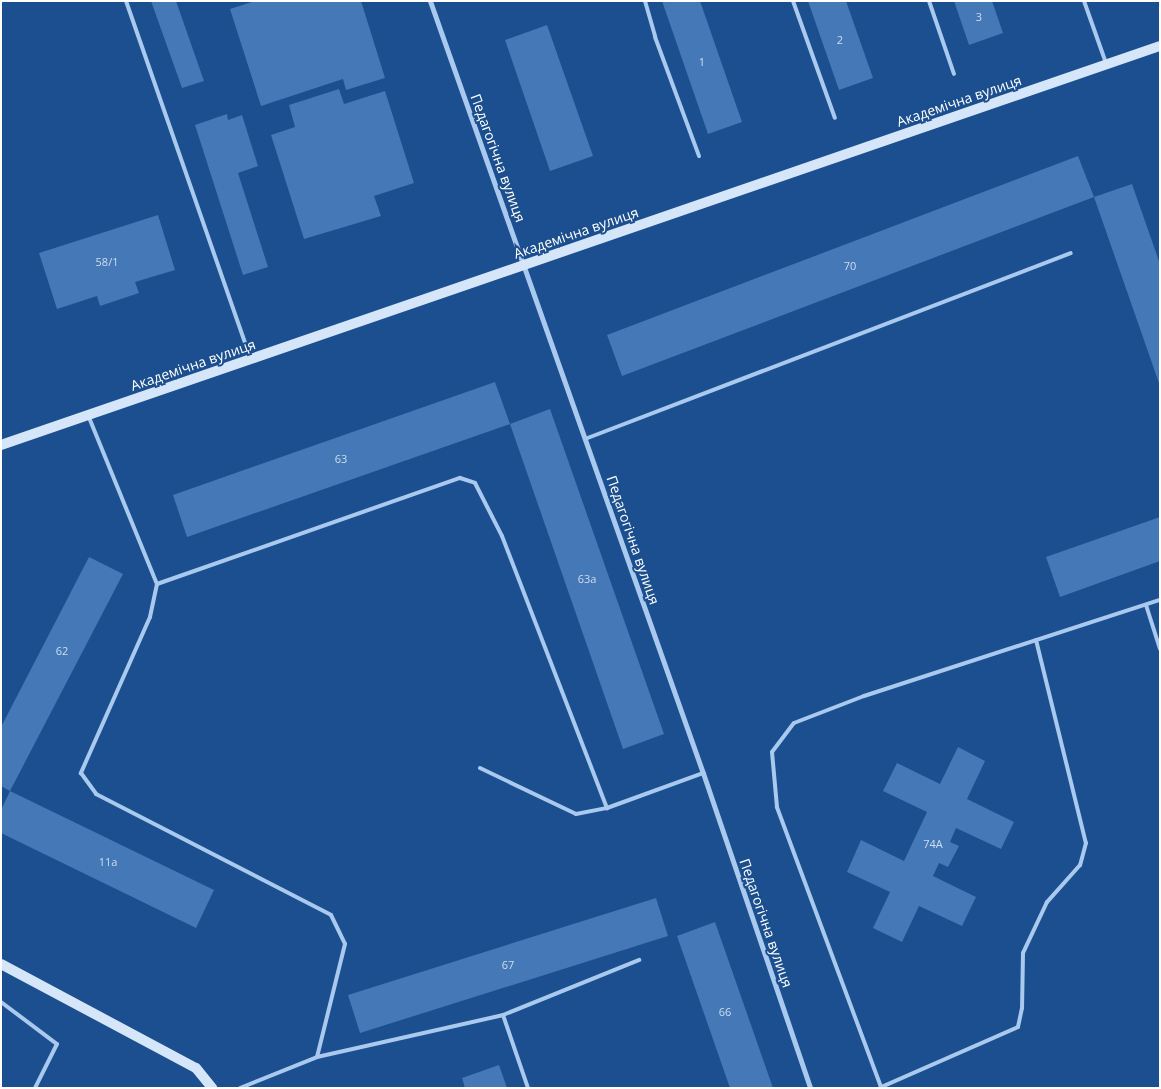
<!DOCTYPE html>
<meta charset="utf-8">
<style>
body{margin:0}
#map{position:relative;width:1161px;height:1089px;overflow:hidden;background:#1b4f8f;font-family:"Open Sans",sans-serif}
div>[style]{position:absolute}
[style*='--x']{left:calc(var(--x)*1px);top:calc(var(--y)*1px);width:calc(var(--w)*1px);rotate:calc(var(--a)*1deg)}
.building>*{inset:0;background:#4478b7}
.lane>*{height:4px;margin:-2px;padding:0 2px;transform-origin:2px;border-radius:2px;background:#a9c9ee}
.street>*{height:5px;margin:-2.5px;padding:0 2.5px;transform-origin:2.5px;border-radius:2.5px;background:#a9c9ee}
.secondary>*{height:10px;margin:-5px;padding:0 5px;transform-origin:5px;border-radius:5px;background:#d6e6fa}
span{translate:-50% -50%;white-space:nowrap;text-align:center;line-height:1.15;-webkit-text-stroke:4px #1b4f8f;paint-order:stroke}
.number-label{font-size:11px;color:#d0dded}
.number-label span{-webkit-text-stroke-width:0}
.street-label{font-size:14px;color:#fff}
.frame{position:absolute;inset:0;border:2px solid #fff;pointer-events:none}
</style>
<div id="map">
<div class="building">
<div style="clip-path:polygon(151px 1px,176px 1px,204px 81px,182px 88px)"></div>
<div style="clip-path:polygon(255px 1px,361px 1px,385px 78px,346px 90px,343px 79px,261px 106px,230px 9px)"></div>
<div style="clip-path:polygon(662px 1px,700px 1px,742px 122px,708px 134px)"></div>
<div style="clip-path:polygon(808px 1px,846px 1px,873px 78px,839px 90px)"></div>
<div style="clip-path:polygon(954px 1px,992px 1px,1003px 33px,969px 45px)"></div>
<div style="clip-path:polygon(547px 25px,593px 156px,550px 171px,505px 40px)"></div>
<div style="clip-path:polygon(339px 89px,344px 104px,385px 91px,414px 183px,374px 196px,381px 216px,304px 239px,271px 135px,295px 127px,289px 105px)"></div>
<div style="clip-path:polygon(227px 114px,228px 120px,242px 115px,258px 166px,238px 173px,268px 267px,243px 275px,195px 125px)"></div>
<div style="clip-path:polygon(1078px 156px,1094px 197px,1132px 184px,1160px 264px,1160px 386px,1094px 197px,622px 376px,607px 335px)"></div>
<div style="clip-path:polygon(158px 215px,175px 270px,135px 282px,139px 293px,100px 306px,97px 296px,57px 309px,39px 253px)"></div>
<div style="clip-path:polygon(495px 382px,510px 424px,187px 537px,173px 495px)"></div>
<div style="clip-path:polygon(550px 409px,664px 734px,623px 749px,510px 424px)"></div>
<div style="clip-path:polygon(1160px 517px,1160px 561px,1060px 597px,1046px 557px)"></div>
<div style="clip-path:polygon(89px 557px,123px 574px,10px 791px,1px 786px,1px 727px)"></div>
<div style="clip-path:polygon(958px 747px,985px 761px,967px 799px,1014px 822px,1001px 849px,956px 828px,950px 842px,959px 846px,948px 867px,939px 863px,933px 876px,976px 897px,962px 926px,919px 906px,902px 942px,873px 928px,890px 892px,847px 872px,861px 840px,904px 861px,927px 812px,883px 791px,897px 763px,940px 784px)"></div>
<div style="clip-path:polygon(10px 791px,214px 890px,196px 928px,1px 833px,1px 810px)"></div>
<div style="clip-path:polygon(656px 898px,668px 936px,360px 1033px,348px 995px)"></div>
<div style="clip-path:polygon(715px 922px,773px 1088px,730px 1088px,677px 936px)"></div>
<div style="clip-path:polygon(499px 1065px,507px 1088px,465px 1088px,462px 1078px)"></div>
</div>
<div class="lane">
<div style="--x:126;--y:1;--w:377;--a:70.8"></div>
<div style="--x:645;--y:1;--w:37;--a:74"></div>
<div style="--x:655;--y:37;--w:127;--a:69.7"></div>
<div style="--x:793;--y:1;--w:124;--a:70.3"></div>
<div style="--x:929;--y:1;--w:77;--a:71.1"></div>
<div style="--x:1084;--y:1;--w:66;--a:70.5"></div>
<div style="--x:88;--y:415;--w:183;--a:67.8"></div>
<div style="--x:157;--y:584;--w:34;--a:102"></div>
<div style="--x:150;--y:617;--w:171;--a:113.9"></div>
<div style="--x:81;--y:773;--w:26;--a:54"></div>
<div style="--x:96;--y:794;--w:264;--a:27.2"></div>
<div style="--x:331;--y:915;--w:32;--a:64"></div>
<div style="--x:345;--y:944;--w:116;--a:103.9"></div>
<div style="--x:585;--y:439;--w:520;--a:-20.94"></div>
<div style="--x:157;--y:584;--w:321;--a:-19.3"></div>
<div style="--x:460;--y:478;--w:16;--a:18"></div>
<div style="--x:475;--y:483;--w:59;--a:63"></div>
<div style="--x:502;--y:536;--w:292;--a:68.9"></div>
<div style="--x:1146;--y:605;--w:46;--a:72.3"></div>
<div style="--x:1036;--y:640;--w:209;--a:76.2"></div>
<div style="--x:1086;--y:843;--w:23;--a:105"></div>
<div style="--x:1080;--y:865;--w:50;--a:131.7"></div>
<div style="--x:1047;--y:902;--w:56;--a:115.2"></div>
<div style="--x:1023;--y:953;--w:55;--a:91"></div>
<div style="--x:1022;--y:1008;--w:19;--a:102"></div>
<div style="--x:1018;--y:1027;--w:150;--a:156.3"></div>
<div style="--x:881;--y:1087;--w:299;--a:-110.4"></div>
<div style="--x:777;--y:807;--w:55;--a:-95.2"></div>
<div style="--x:772;--y:752;--w:36;--a:-53"></div>
<div style="--x:794;--y:723;--w:75;--a:-21.1"></div>
<div style="--x:864;--y:696;--w:311;--a:-18"></div>
<div style="--x:480;--y:768;--w:106;--a:25.6"></div>
<div style="--x:576;--y:814;--w:32;--a:-11"></div>
<div style="--x:607;--y:808;--w:102;--a:-20"></div>
<div style="--x:1;--y:1002;--w:70;--a:36.9"></div>
<div style="--x:57;--y:1044;--w:49;--a:116.6"></div>
<div style="--x:503;--y:1015;--w:77;--a:71.1"></div>
<div style="--x:240;--y:1088;--w:83;--a:-21.9"></div>
<div style="--x:317;--y:1057;--w:191;--a:-12.7"></div>
<div style="--x:503;--y:1015;--w:147;--a:-22"></div>
</div>
<div class="street">
<div style="--x:430;--y:1;--w:819;--a:70.53"></div>
<div style="--x:703;--y:773;--w:333;--a:71.2"></div>
</div>
<div class="secondary">
<div style="--x:1;--y:445;--w:1226;--a:-19"></div>
<div style="--x:1;--y:964;--w:221;--a:28.1"></div>
<div style="--x:196;--y:1068;--w:26;--a:51"></div>
</div>
<div class="number-label">
<span style="left:979px;top:17px">3</span>
<span style="left:840px;top:40px">2</span>
<span style="left:702px;top:62px">1</span>
<span style="left:107px;top:262px">58/1</span>
<span style="left:850px;top:266px">70</span>
<span style="left:341px;top:459px">63</span>
<span style="left:587px;top:579px">63а</span>
<span style="left:62px;top:651px">62</span>
<span style="left:933px;top:844px">74А</span>
<span style="left:108px;top:862px">11а</span>
<span style="left:508px;top:965px">67</span>
<span style="left:725px;top:1012px">66</span>
</div>
<div class="street-label">
<span style="left:959px;top:101px;rotate:-19deg">Академічна вулиця</span>
<span style="left:498px;top:158px;rotate:70deg">Педагогічна вулиця</span>
<span style="left:576px;top:233px;rotate:-19deg">Академічна вулиця</span>
<span style="left:193px;top:365px;rotate:-19deg">Академічна вулиця</span>
<span style="left:633px;top:540px;rotate:71deg">Педагогічна вулиця</span>
<span style="left:766px;top:923px;rotate:71deg">Педагогічна вулиця</span>
</div>
<div class="frame"></div>
</div>
